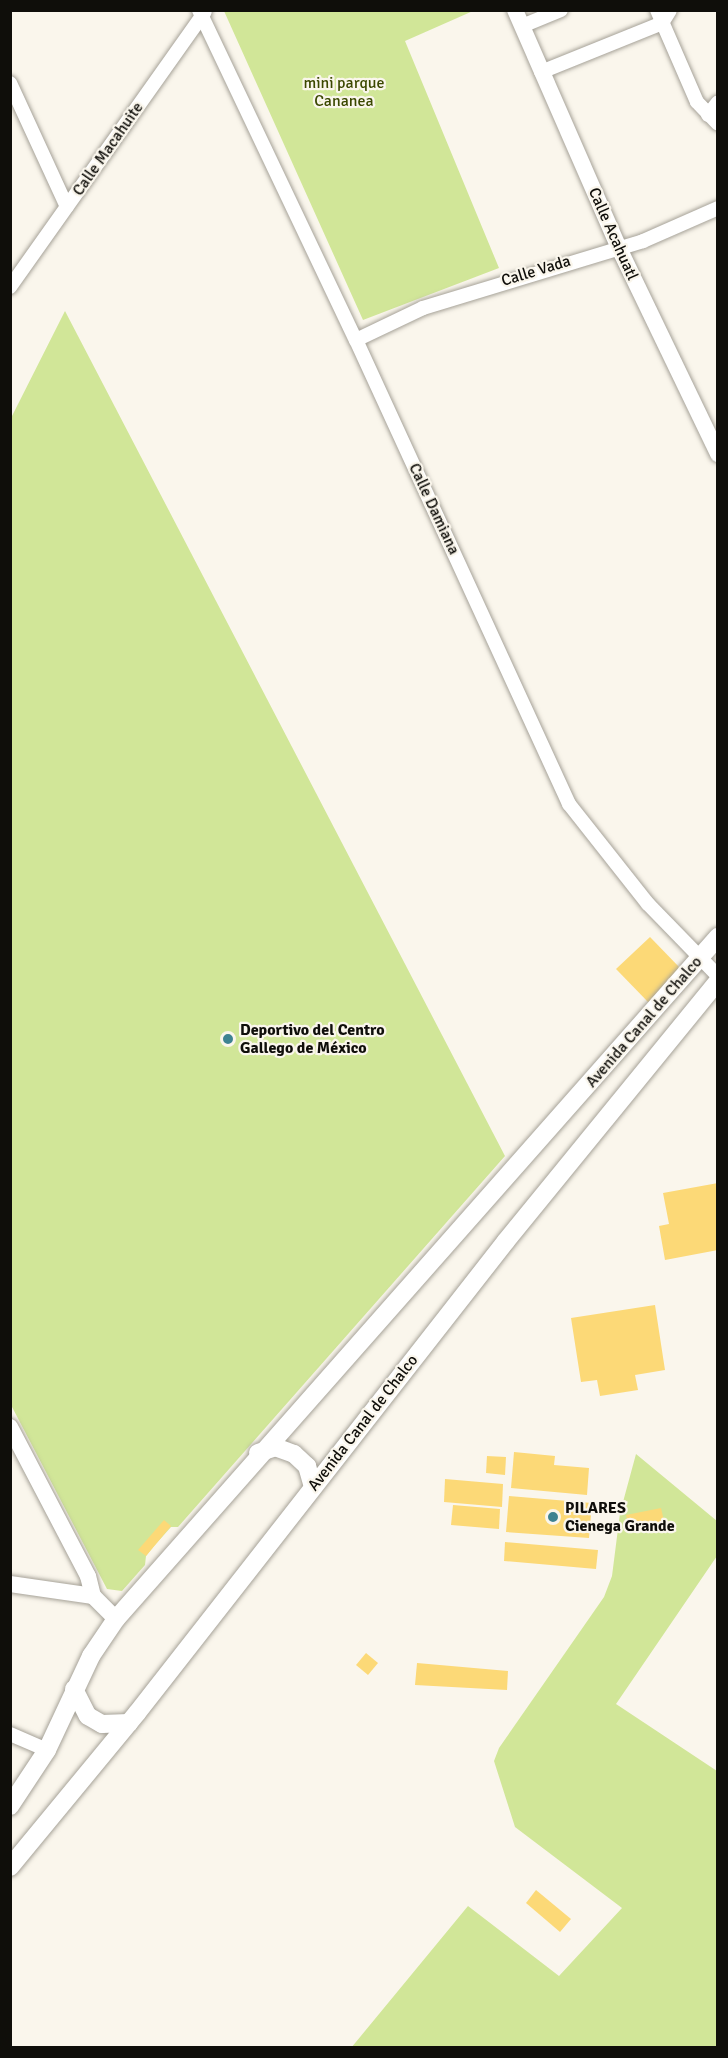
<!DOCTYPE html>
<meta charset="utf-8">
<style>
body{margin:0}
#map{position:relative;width:728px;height:2058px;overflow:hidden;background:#faf6ec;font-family:Signika,sans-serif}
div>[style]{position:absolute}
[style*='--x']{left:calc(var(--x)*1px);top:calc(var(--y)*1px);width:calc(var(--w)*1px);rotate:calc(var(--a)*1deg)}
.green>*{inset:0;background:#d1e698}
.building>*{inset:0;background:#fcd977}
.roads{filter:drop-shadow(0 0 2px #a6a298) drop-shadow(0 0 2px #a6a298)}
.minor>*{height:14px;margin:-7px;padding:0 7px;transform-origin:7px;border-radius:7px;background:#fff}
.tertiary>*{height:16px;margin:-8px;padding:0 8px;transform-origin:8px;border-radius:8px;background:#fff}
.secondary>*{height:18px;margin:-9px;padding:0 9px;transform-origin:9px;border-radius:9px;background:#fff}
.dots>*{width:16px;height:16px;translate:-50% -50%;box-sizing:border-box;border:3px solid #faf6ec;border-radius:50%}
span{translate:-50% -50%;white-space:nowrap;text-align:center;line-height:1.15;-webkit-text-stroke:4.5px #faf6ec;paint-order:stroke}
.park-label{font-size:16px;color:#3b4800}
.street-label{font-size:16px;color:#0f0e0a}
.poi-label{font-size:16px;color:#0f0e0a;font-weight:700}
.left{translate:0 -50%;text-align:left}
.frame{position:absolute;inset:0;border:12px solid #0f0e0a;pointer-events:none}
</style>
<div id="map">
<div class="green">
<div style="clip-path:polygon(224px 11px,473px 11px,405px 41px,499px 268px,363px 320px)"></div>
<div style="clip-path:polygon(65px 311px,505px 1156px,178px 1527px,171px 1527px,154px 1546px,146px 1556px,145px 1565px,122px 1591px,107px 1589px,11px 1405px,11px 418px)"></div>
<div style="clip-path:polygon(636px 1454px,717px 1521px,717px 1556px,616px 1704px,717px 1771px,717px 2047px,351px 2048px,468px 1906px,559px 1976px,622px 1908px,515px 1827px,494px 1761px,499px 1748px,604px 1597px,612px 1576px,620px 1513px)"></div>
</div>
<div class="building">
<div style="clip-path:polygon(650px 937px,682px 970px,649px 1003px,616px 969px)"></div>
<div style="clip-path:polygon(718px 1183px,718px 1250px,665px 1260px,659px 1226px,669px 1224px,663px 1193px)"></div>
<div style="clip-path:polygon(655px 1305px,665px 1370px,635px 1375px,638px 1390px,600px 1396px,597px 1380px,581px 1382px,571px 1318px)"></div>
<div style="clip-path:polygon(514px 1452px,555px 1456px,554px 1465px,589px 1468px,587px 1495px,511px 1488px)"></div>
<div style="clip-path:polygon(487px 1456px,506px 1457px,505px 1475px,486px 1473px)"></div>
<div style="clip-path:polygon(445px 1479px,503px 1484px,502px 1507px,444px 1502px)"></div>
<div style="clip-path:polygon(509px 1496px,592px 1503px,589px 1538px,506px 1532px)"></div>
<div style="clip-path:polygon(453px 1505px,500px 1509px,499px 1529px,451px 1525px)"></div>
<div style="clip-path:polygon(661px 1508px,665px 1525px,630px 1532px,626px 1515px)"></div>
<div style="clip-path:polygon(164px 1520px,171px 1526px,146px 1556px,138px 1550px)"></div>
<div style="clip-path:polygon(505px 1542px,598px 1550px,596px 1569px,504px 1561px)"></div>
<div style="clip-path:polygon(366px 1653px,378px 1663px,368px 1675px,356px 1665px)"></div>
<div style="clip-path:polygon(417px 1663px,508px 1671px,507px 1690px,415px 1685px)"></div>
<div style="clip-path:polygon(536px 1890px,571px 1919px,560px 1932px,526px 1903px)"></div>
</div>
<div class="roads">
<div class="minor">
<div style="--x:199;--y:10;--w:365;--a:64.6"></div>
<div style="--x:356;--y:340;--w:511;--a:65.34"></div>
<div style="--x:569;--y:804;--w:127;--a:51.7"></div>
<div style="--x:648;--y:904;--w:100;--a:45.8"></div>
<div style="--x:657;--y:10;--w:100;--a:66.5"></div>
<div style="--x:697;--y:102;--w:30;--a:46"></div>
<div style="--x:522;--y:26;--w:42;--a:-22.3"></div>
<div style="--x:541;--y:72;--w:131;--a:-22"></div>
<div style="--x:662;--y:23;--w:15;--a:-58"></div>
<div style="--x:10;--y:83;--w:136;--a:65.3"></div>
<div style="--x:708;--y:115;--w:16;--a:-52"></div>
<div style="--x:10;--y:287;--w:337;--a:-54.7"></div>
<div style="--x:356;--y:340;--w:74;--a:-25.5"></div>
<div style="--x:423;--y:308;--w:230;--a:-16.9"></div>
<div style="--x:643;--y:241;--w:82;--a:-23.7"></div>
<div style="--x:10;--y:1734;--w:40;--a:23.4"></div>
</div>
<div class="tertiary">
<div style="--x:515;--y:10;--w:257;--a:66.4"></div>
<div style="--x:618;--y:246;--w:231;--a:64.3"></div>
<div style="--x:10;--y:1427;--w:168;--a:62.4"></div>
<div style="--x:88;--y:1576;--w:21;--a:76"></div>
<div style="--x:93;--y:1596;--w:33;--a:45"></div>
<div style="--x:10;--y:1584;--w:84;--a:8.2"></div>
</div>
<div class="secondary">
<div style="--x:258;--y:1453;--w:18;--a:-19"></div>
<div style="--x:275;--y:1447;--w:20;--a:20"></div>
<div style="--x:294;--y:1454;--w:18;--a:43"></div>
<div style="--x:307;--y:1466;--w:22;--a:74"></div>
<div style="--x:74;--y:1689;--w:30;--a:63"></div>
<div style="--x:88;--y:1716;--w:16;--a:30"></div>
<div style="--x:102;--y:1724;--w:27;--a:-2"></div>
<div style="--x:10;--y:1806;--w:67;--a:-56.5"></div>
<div style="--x:47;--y:1750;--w:104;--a:-64.9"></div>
<div style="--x:91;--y:1656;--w:45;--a:-56"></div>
<div style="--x:116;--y:1619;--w:910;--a:-48.57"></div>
<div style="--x:10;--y:1867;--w:200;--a:-50.5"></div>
<div style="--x:137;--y:1713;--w:599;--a:-51.98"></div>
<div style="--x:506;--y:1241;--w:335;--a:-50.8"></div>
</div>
</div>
<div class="dots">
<div style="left:228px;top:1039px;background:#3e8391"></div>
<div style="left:553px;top:1517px;background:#3e8391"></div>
</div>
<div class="park-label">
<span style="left:344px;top:92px">mini parque<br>Cananea</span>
</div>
<div class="street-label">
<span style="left:108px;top:149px;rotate:-55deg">Calle Macahuite</span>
<span style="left:613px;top:234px;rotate:66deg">Calle Acahuatl</span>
<span style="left:536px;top:271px;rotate:-17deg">Calle Vada</span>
<span style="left:434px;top:509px;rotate:65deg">Calle Damiana</span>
<span style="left:644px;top:1022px;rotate:-49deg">Avenida Canal de Chalco</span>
<span style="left:363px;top:1423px;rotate:-52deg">Avenida Canal de Chalco</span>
</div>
<div class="poi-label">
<span class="left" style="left:240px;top:1039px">Deportivo del Centro<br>Gallego de México</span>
<span class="left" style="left:565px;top:1517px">PILARES<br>Cienega Grande</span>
</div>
<div class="frame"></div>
</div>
